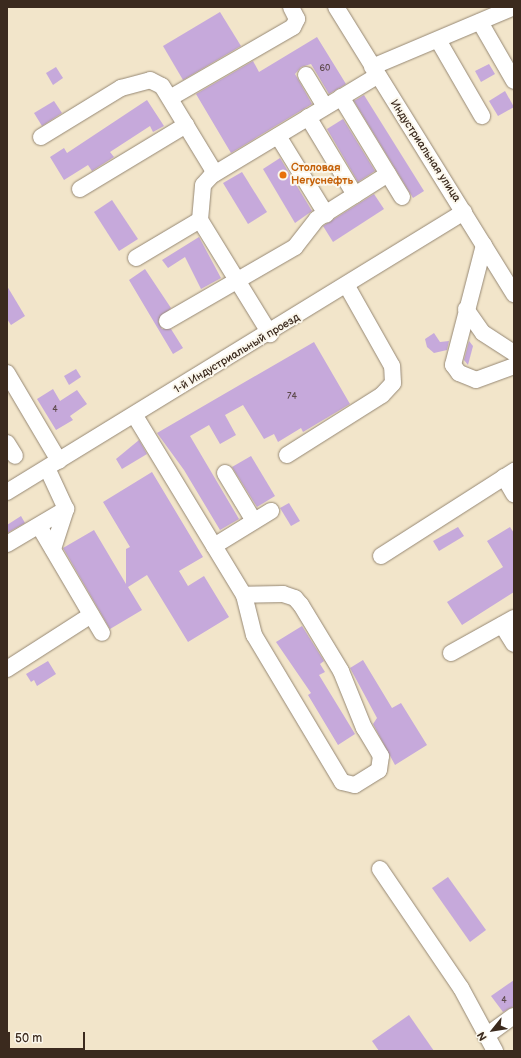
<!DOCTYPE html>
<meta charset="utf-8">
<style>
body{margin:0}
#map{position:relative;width:521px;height:1058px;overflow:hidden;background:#f2e5ca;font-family:"Balsamiq Sans",sans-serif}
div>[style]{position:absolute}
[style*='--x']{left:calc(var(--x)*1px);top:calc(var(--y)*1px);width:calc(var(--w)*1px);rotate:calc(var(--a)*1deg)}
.building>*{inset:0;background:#c6a9db}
.roads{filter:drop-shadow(0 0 1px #968874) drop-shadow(0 0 1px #968874)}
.minor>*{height:16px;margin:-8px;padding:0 8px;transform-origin:8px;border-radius:8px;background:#fff}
.dots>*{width:11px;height:11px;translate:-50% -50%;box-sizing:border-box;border:2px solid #fbf7ec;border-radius:50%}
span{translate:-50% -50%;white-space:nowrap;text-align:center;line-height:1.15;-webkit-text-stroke:4px #fbf7ec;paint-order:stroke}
.number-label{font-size:9px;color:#5e4a4d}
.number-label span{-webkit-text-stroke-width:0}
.street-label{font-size:11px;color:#3b2a1e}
.food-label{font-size:11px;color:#c56008;font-weight:700}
.left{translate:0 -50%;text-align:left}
.frame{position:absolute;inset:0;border:8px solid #3b2a1e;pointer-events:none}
.north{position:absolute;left:473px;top:1010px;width:40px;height:40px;-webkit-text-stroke:3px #fbf7ec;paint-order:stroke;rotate:240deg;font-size:11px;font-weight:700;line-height:16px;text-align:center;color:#3b2a1e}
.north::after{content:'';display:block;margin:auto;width:14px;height:18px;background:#3b2a1e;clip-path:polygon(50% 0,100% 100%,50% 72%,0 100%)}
.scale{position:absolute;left:8px;top:1032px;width:77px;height:18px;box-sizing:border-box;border:2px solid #3b2a1e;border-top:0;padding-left:5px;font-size:12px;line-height:14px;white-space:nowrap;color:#3b2a1e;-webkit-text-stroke:3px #fbf7ec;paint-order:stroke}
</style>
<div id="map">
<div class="building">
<div style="clip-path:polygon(220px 12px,241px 46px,183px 80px,163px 46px)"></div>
<div style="clip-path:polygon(317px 37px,346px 84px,329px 94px,311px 64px,301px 67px,295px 74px,312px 104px,231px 153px,196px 94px,253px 61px,259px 72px)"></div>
<div style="clip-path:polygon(489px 64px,495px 74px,481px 82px,475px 71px)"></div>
<div style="clip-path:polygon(56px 67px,63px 78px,53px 85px,46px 73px)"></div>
<div style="clip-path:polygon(505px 91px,514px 107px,498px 116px,489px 101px)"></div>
<div style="clip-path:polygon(364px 95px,424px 191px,413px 198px,354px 101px)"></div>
<div style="clip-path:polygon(147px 100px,164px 126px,153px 132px,150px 126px,110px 152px,114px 157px,92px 171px,88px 165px,64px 180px,50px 157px,64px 148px,67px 153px)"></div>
<div style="clip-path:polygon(54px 101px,62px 113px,42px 126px,34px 113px)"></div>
<div style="clip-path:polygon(343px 119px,375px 171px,358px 182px,327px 129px)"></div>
<div style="clip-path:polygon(280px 158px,312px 211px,295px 223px,263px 169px)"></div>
<div style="clip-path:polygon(242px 172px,267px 212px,248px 224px,223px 183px)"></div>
<div style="clip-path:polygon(374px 194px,384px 209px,333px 242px,323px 226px)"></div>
<div style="clip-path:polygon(112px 200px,138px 239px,119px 251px,94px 212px)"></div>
<div style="clip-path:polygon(199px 237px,221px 278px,201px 289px,185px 257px,168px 268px,162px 260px)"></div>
<div style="clip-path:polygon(145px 269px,171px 308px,158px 321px,162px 329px,171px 329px,183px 348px,173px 354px,129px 280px)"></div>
<div style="clip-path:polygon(7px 286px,25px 316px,11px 325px,7px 319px)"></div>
<div style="clip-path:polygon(434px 333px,440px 342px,449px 341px,447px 350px,434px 353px,427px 347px,425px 339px)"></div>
<div style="clip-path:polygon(469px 341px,473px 346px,468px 365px,464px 360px)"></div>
<div style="clip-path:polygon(314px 342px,350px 404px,303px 432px,301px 428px,278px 442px,274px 434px,264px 439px,243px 405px,225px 415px,236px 435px,220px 444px,209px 425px,190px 436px,239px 519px,220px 530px,184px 470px,157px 433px)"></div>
<div style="clip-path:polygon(76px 369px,81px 377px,69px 385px,64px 376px)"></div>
<div style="clip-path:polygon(53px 389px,60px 401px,77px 390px,87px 404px,70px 416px,73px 420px,56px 430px,37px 399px)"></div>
<div style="clip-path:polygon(139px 440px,147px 454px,122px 469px,116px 459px)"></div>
<div style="clip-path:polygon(251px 456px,275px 496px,257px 507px,232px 467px)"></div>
<div style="clip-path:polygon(152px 472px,203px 557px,179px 571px,188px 586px,204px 576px,229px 617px,188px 642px,147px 575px,128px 587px,142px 610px,110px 629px,63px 548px,94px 530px,126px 584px,126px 549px,130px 547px,103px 502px)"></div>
<div style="clip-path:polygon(289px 503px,300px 521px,291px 526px,280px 508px)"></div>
<div style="clip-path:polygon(21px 516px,25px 523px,7px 533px,7px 525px)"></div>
<div style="clip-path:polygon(458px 527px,464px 536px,439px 551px,433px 541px)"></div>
<div style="clip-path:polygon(510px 527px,514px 533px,514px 592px,462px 625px,447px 602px,503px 567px,487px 541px)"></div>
<div style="clip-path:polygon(302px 626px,324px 661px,320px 664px,325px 672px,319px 675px,355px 734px,338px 745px,308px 695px,311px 693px,276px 642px)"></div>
<div style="clip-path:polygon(363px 660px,392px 708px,401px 703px,427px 745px,395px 765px,373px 724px,377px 718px,350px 668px)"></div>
<div style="clip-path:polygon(48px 661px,56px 674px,37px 686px,34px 680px,31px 682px,26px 674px)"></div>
<div style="clip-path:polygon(448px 877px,486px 930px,470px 942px,432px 888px)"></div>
<div style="clip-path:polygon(514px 980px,514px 1006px,503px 1012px,491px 996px)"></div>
<div style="clip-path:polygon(409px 1015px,434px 1051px,379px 1051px,372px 1041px)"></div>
</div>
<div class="roads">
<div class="minor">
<div style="--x:336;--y:7;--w:338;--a:58.2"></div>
<div style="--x:480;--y:22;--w:68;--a:60"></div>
<div style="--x:438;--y:40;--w:88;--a:59.9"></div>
<div style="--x:372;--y:67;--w:154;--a:-22.9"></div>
<div style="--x:306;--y:75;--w:37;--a:59"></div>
<div style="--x:341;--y:97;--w:117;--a:58.6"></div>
<div style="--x:170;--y:98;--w:142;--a:-30"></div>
<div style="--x:293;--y:27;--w:9;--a:-63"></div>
<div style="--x:297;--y:19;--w:13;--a:-117"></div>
<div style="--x:308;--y:117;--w:91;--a:58.9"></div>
<div style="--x:278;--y:136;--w:92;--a:58.4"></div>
<div style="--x:41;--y:137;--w:94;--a:-31.5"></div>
<div style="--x:121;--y:88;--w:30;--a:-15"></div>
<div style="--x:150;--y:80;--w:13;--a:27"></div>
<div style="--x:162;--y:86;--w:102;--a:58.7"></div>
<div style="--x:80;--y:189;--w:124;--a:-31.1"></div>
<div style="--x:200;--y:220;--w:35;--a:-85"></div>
<div style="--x:203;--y:185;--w:12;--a:-48"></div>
<div style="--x:211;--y:176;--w:194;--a:-31.1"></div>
<div style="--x:484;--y:245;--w:124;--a:104.5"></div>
<div style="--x:453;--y:365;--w:10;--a:53"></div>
<div style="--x:459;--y:373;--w:18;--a:22"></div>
<div style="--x:476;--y:380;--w:40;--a:-20.2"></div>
<div style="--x:136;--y:258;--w:74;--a:-30.7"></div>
<div style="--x:200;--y:220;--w:134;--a:58.4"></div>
<div style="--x:466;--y:309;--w:29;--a:55"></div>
<div style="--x:483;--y:333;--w:37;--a:33"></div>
<div style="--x:167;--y:321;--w:148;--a:-30"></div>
<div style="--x:295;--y:247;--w:36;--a:-52"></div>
<div style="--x:317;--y:219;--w:84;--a:-32.4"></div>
<div style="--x:7;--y:373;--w:102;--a:59.4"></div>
<div style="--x:135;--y:416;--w:210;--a:58.7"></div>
<div style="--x:244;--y:595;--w:41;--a:76"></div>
<div style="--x:254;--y:635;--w:171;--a:59.1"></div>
<div style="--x:342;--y:782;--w:13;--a:13"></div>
<div style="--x:355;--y:785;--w:28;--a:-32"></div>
<div style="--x:379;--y:770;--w:14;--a:-82"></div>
<div style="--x:381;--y:756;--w:33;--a:-121"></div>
<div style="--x:364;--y:728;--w:61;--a:-112"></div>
<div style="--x:341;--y:671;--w:77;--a:-121.2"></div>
<div style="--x:301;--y:605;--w:9;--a:-131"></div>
<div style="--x:295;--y:598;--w:13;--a:-162"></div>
<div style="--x:283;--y:594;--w:39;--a:179"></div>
<div style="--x:7;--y:443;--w:15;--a:58"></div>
<div style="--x:287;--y:455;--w:112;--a:-32.3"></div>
<div style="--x:382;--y:395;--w:16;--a:-47"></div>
<div style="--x:393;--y:383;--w:17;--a:-93"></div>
<div style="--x:392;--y:366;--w:92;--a:-119.4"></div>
<div style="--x:225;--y:473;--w:56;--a:58.9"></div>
<div style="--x:504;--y:477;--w:20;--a:60"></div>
<div style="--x:7;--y:492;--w:536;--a:-31.5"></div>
<div style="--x:39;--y:526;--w:124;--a:59.5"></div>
<div style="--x:7;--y:544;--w:69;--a:-30.7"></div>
<div style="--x:66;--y:509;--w:45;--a:-114.9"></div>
<div style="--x:214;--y:546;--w:67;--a:-31.6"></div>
<div style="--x:53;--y:549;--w:42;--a:-72"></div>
<div style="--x:381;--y:556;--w:158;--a:-32.6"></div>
<div style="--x:502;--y:625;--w:22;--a:58"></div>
<div style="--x:451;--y:653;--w:72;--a:-29.1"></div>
<div style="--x:7;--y:669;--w:100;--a:-32.7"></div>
<div style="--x:380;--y:869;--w:144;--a:55.8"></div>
<div style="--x:461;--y:988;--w:72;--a:61.6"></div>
<div style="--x:486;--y:1036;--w:34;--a:-36"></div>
</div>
</div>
<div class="dots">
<div style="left:283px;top:175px;background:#e8710a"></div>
</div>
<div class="number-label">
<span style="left:325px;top:69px">60</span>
<span style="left:292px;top:397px">74</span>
<span style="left:55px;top:410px">4</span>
<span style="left:504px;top:1001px">4</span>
</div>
<div class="street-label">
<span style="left:425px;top:151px;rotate:57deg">Индустриальная улица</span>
<span style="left:237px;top:354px;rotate:-31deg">1-й Индустриальный проезд</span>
</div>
<div class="food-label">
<span class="left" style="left:291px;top:175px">Столовая<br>Негуснефть</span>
</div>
<div class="frame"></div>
<div class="north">N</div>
<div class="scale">50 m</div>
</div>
